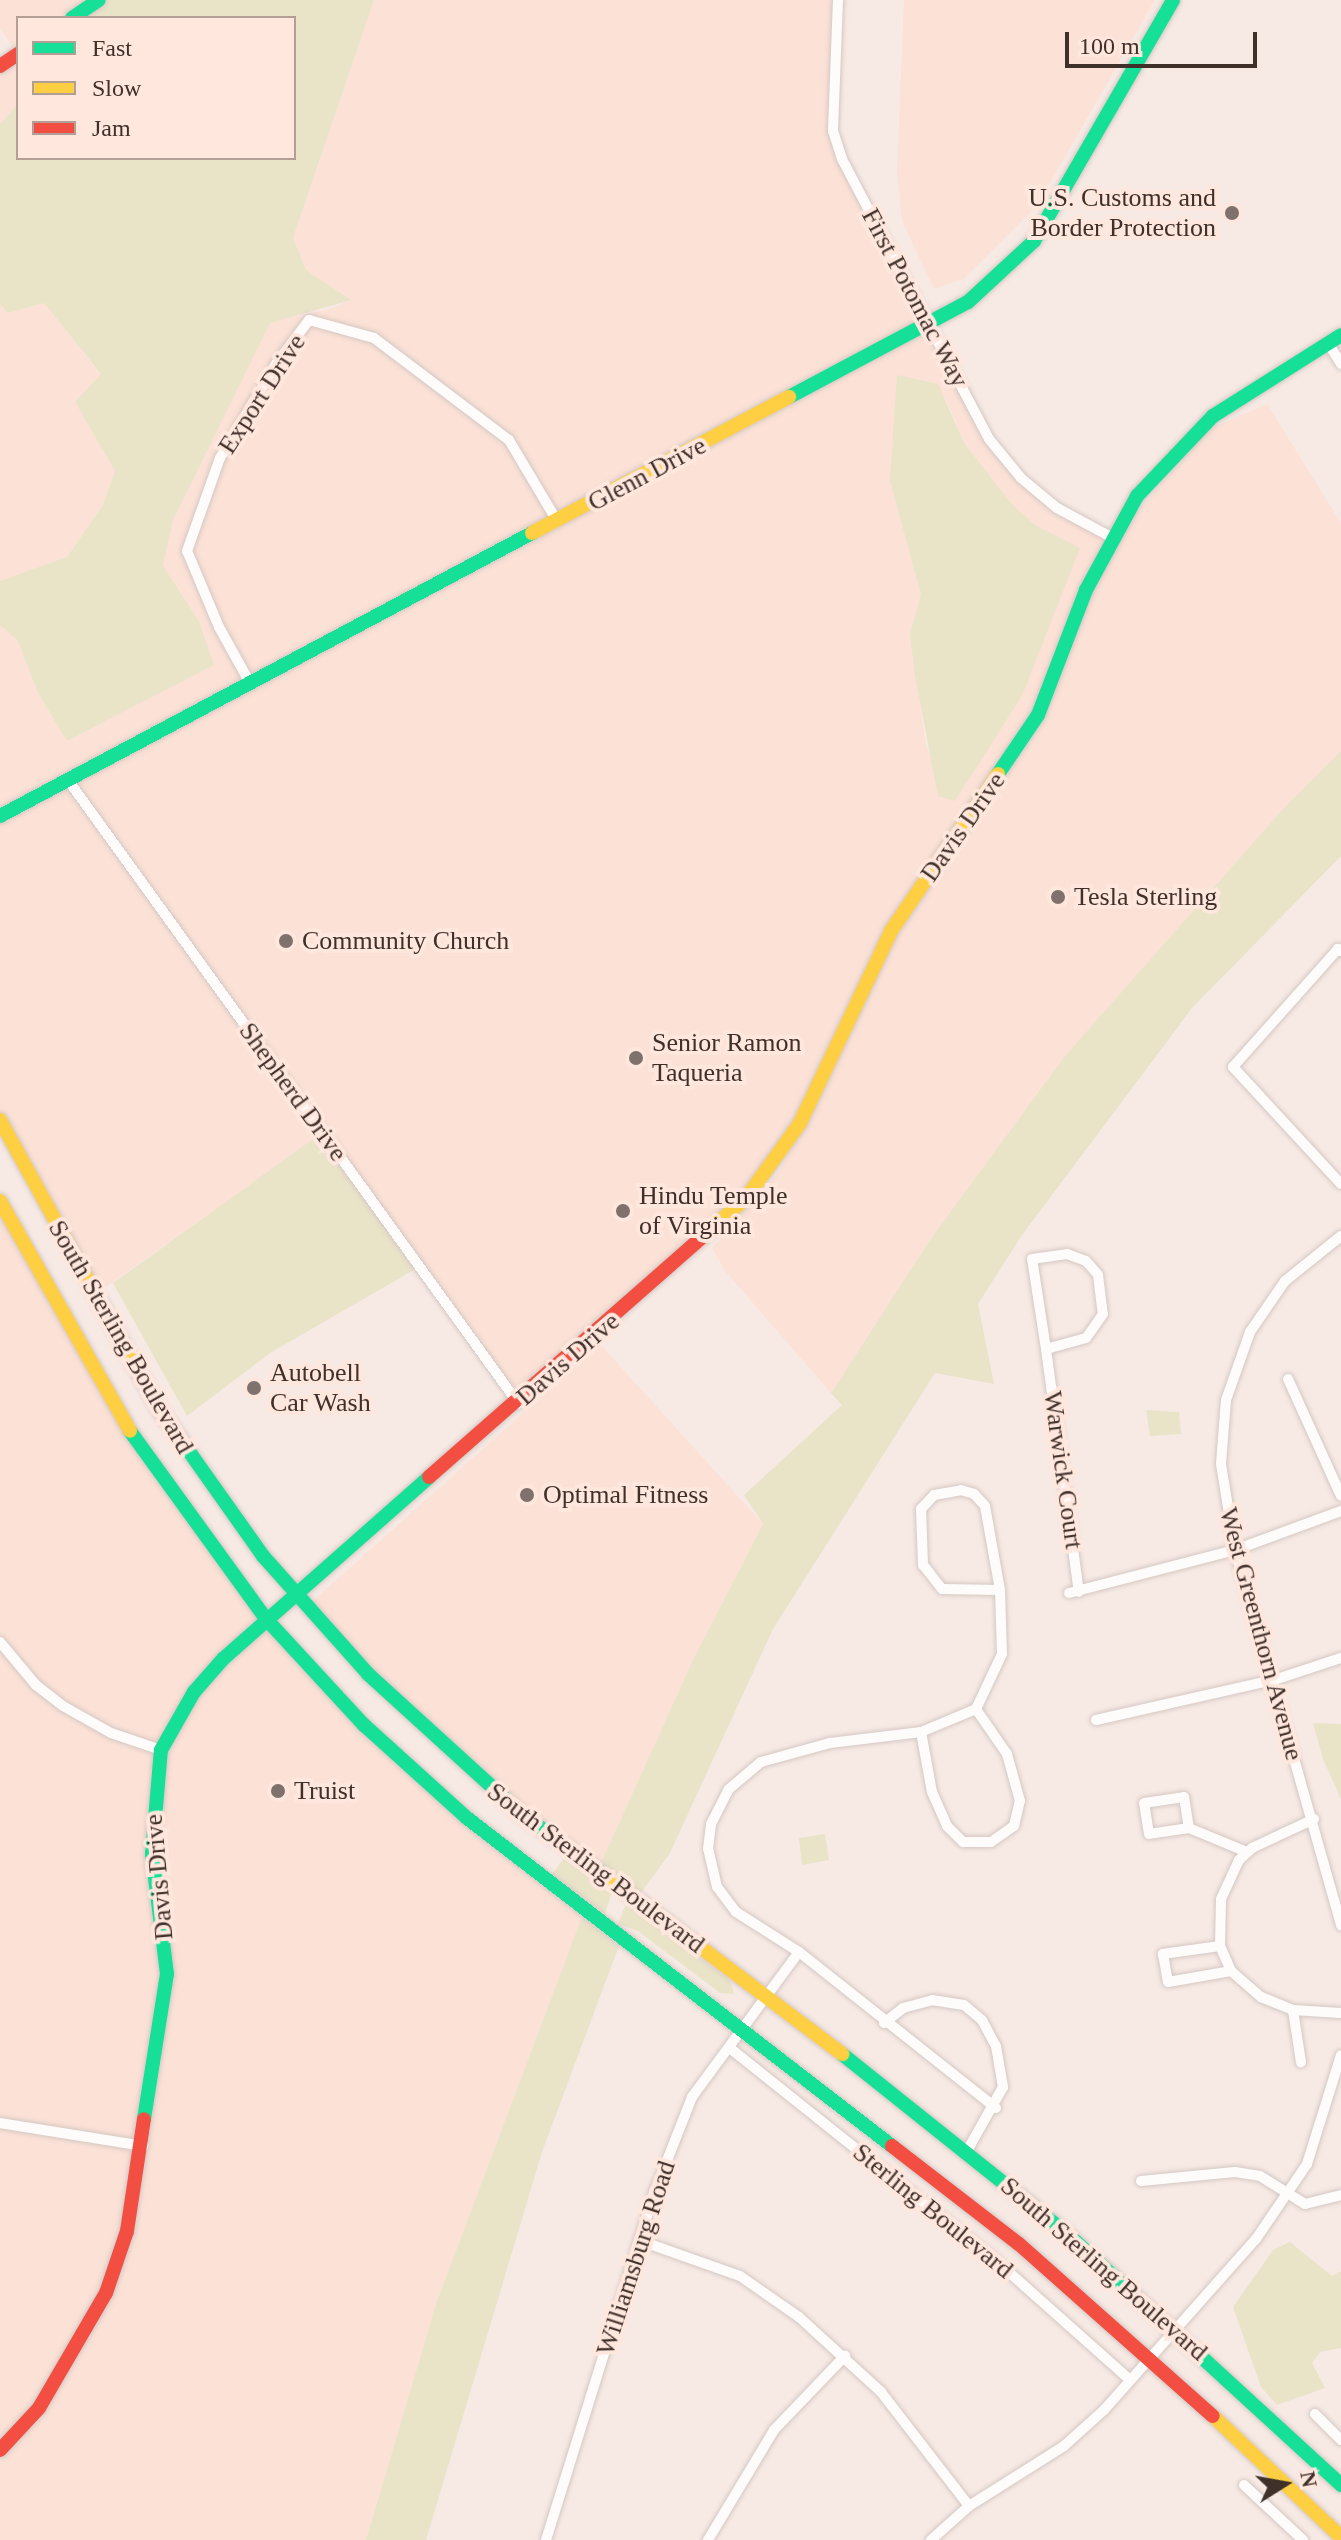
<!DOCTYPE html>
<style>
body{margin:0}
#map{position:relative;width:1341px;height:2540px;overflow:hidden;background:#f7eae5;font-family:"Times New Roman",serif}
div>[style]{position:absolute}
[style*='--x']{left:calc(var(--x)*1px);top:calc(var(--y)*1px);width:calc(var(--w)*1px);rotate:calc(var(--a)*1deg)}
.built>*{inset:0;background:#fbe1d6}
.green>*{inset:0;background:#e9e3c8}
.roads{filter:drop-shadow(0 0 2px #d5c8c3) drop-shadow(0 0 2px #d5c8c3)}
.street>*{height:10px;margin:-5px;padding:0 5px;transform-origin:5px;border-radius:5px;background:#fefcfb}
.fast>*{height:14px;margin:-7px;padding:0 7px;transform-origin:7px;border-radius:7px;background:#16e098}
.slow>*{height:14px;margin:-7px;padding:0 7px;transform-origin:7px;border-radius:7px;background:#ffcf43}
.jam>*{height:14px;margin:-7px;padding:0 7px;transform-origin:7px;border-radius:7px;background:#f24e42}
.dots>*{width:22px;height:22px;translate:-50% -50%;box-sizing:border-box;border:4px solid #ffe7dd;border-radius:50%}
span{translate:-50% -50%;white-space:nowrap;text-align:center;line-height:1.15;-webkit-text-stroke:8px #ffe7dd;paint-order:stroke}
.poi-label{font-size:26px;color:#3f302a}
.right{translate:-100% -50%;text-align:right}
.left{translate:0 -50%;text-align:left}
.street-label{font-size:26px;color:#3f302a}
.legend{position:absolute;left:16px;top:16px;width:280px;height:144px;box-sizing:border-box;background:#ffe7dd;border:2px solid #b29e95;margin:0;padding:10px 14px;list-style:none;font-size:24px;color:#3f302a}
.legend li{display:flex;align-items:center;gap:16px;height:40px}
.legend b{width:40px;border:2px solid #b29e95}
.north{position:absolute;left:1245px;top:2444px;width:80px;height:80px;-webkit-text-stroke:6px #ffe7dd;paint-order:stroke;rotate:79deg;font-size:22px;font-weight:700;line-height:32px;text-align:center;color:#3f302a}
.north::after{content:'';display:block;margin:auto;width:28px;height:36px;background:#3f302a;clip-path:polygon(50% 0,100% 100%,50% 72%,0 100%)}
.scale{position:absolute;left:1065px;top:32px;width:192px;height:36px;box-sizing:border-box;border:4px solid #3f302a;border-top:0;padding-left:10px;font-size:24px;line-height:28px;white-space:nowrap;color:#3f302a;-webkit-text-stroke:6px #ffe7dd;paint-order:stroke}
</style>
<div id="map">
<div class="built">
<div style="clip-path:polygon(0 0,99px 0,72px 18px,18px 18px,18px 104px,0 124px,0 66px,17px 54px,0 28px)"></div>
<div style="clip-path:polygon(evenodd,374px 0,838px 0,833px 131px,842px 159px,989px 439px,1057px 507px,1111px 537px,1050px 692px,891px 931px,769px 1170px,518px 1403px,323px 1133px,93px 1296px,0 1120px,0 625px,18px 641px,38px 693px,67px 741px,214px 665px,199px 621px,163px 566px,173px 520px,270px 322px,330px 309px,350px 300px,306px 270px,293px 238px,374px 0,945px 397px,964px 443px,1011px 503px,1035px 525px,1079px 548px,1022px 696px,955px 801px,926px 746px,910px 633px,921px 595px,890px 481px,945px 397px)"></div>
<div style="clip-path:polygon(904px 0,1155px 0,1036px 207px,964px 279px,934px 289px,902px 221px,897px 172px)"></div>
<div style="clip-path:polygon(44px 303px,101px 375px,75px 402px,115px 471px,103px 505px,67px 557px,0 581px,0 304px,8px 313px)"></div>
<div style="clip-path:polygon(1267px 404px,1341px 523px,1341px 751px,1283px 809px,1065px 1056px,932px 1237px,831px 1393px,726px 1272px,712px 1248px,779px 1172px,889px 948px,1042px 724px,1089px 593px,1120px 532px,1209px 429px)"></div>
<div style="clip-path:polygon(0 1201px,190px 1520px,364px 1725px,585px 1909px,437px 2301px,366px 2540px,0 2540px)"></div>
<div style="clip-path:polygon(600px 1344px,763px 1524px,693px 1660px,597px 1872px,522px 1814px,306px 1607px)"></div>
</div>
<div class="green">
<div style="clip-path:polygon(99px 0,374px 0,293px 238px,306px 270px,351px 300px,270px 323px,173px 520px,163px 566px,199px 621px,214px 665px,67px 741px,38px 693px,18px 641px,0 625px,0 581px,67px 557px,103px 505px,115px 471px,75px 402px,101px 374px,44px 303px,8px 313px,0 304px,0 124px,18px 104px,18px 158px,294px 158px,294px 18px,72px 18px)"></div>
<div style="clip-path:polygon(897px 375px,938px 384px,964px 443px,1011px 503px,1035px 525px,1080px 548px,1022px 696px,955px 801px,938px 796px,915px 676px,910px 633px,921px 595px,890px 481px)"></div>
<div style="clip-path:polygon(1341px 751px,1341px 856px,1192px 1008px,1022px 1235px,978px 1304px,994px 1384px,935px 1373px,773px 1629px,670px 1853px,635px 1901px,597px 1872px,693px 1660px,763px 1524px,744px 1495px,842px 1405px,831px 1393px,932px 1237px,1065px 1056px,1283px 809px)"></div>
<div style="clip-path:polygon(323px 1132px,419px 1267px,270px 1353px,187px 1416px,113px 1283px)"></div>
<div style="clip-path:polygon(1146px 1410px,1179px 1412px,1181px 1434px,1150px 1436px)"></div>
<div style="clip-path:polygon(1313px 1723px,1341px 1724px,1341px 1799px,1323px 1759px)"></div>
<div style="clip-path:polygon(825px 1834px,829px 1860px,802px 1865px,799px 1838px)"></div>
<div style="clip-path:polygon(565px 1857px,612px 1891px,605px 1914px,552px 1874px)"></div>
<div style="clip-path:polygon(626px 1904px,730px 1980px,734px 1994px,720px 1993px,638px 1931px,618px 1924px)"></div>
<div style="clip-path:polygon(582px 1917px,619px 1946px,542px 2152px,426px 2540px,366px 2540px,437px 2301px)"></div>
<div style="clip-path:polygon(1290px 2242px,1332px 2276px,1341px 2271px,1341px 2348px,1320px 2352px,1312px 2363px,1325px 2388px,1277px 2405px,1261px 2387px,1233px 2307px,1273px 2250px)"></div>
</div>
<div class="roads">
<div class="street">
<div style="--x:838;--y:0;--w:131;--a:92.2"></div>
<div style="--x:833;--y:131;--w:29;--a:72"></div>
<div style="--x:842;--y:159;--w:316;--a:62.3"></div>
<div style="--x:989;--y:439;--w:50;--a:50.6"></div>
<div style="--x:1021;--y:478;--w:47;--a:39.8"></div>
<div style="--x:1057;--y:508;--w:61;--a:28.2"></div>
<div style="--x:1328;--y:343;--w:25;--a:58"></div>
<div style="--x:250;--y:683;--w:64;--a:-119"></div>
<div style="--x:219;--y:627;--w:82;--a:-112.8"></div>
<div style="--x:187;--y:551;--w:99;--a:-70.5"></div>
<div style="--x:220;--y:458;--w:109;--a:-59.2"></div>
<div style="--x:276;--y:364;--w:55;--a:-53.1"></div>
<div style="--x:309;--y:320;--w:67;--a:15.5"></div>
<div style="--x:374;--y:338;--w:169;--a:37.1"></div>
<div style="--x:509;--y:440;--w:94;--a:59.3"></div>
<div style="--x:68;--y:780;--w:769;--a:54.16"></div>
<div style="--x:1341;--y:951;--w:4;--a:-146"></div>
<div style="--x:1338;--y:949;--w:158;--a:131.7"></div>
<div style="--x:1233;--y:1067;--w:159;--a:47.3"></div>
<div style="--x:1341;--y:1236;--w:72;--a:141.2"></div>
<div style="--x:1285;--y:1281;--w:62;--a:124.5"></div>
<div style="--x:1250;--y:1332;--w:72;--a:109.4"></div>
<div style="--x:1226;--y:1400;--w:64;--a:94.5"></div>
<div style="--x:1221;--y:1464;--w:87;--a:80.8"></div>
<div style="--x:1235;--y:1550;--w:390;--a:74.2"></div>
<div style="--x:1067;--y:1254;--w:20;--a:20"></div>
<div style="--x:1086;--y:1261;--w:18;--a:49"></div>
<div style="--x:1098;--y:1275;--w:39;--a:83"></div>
<div style="--x:1103;--y:1314;--w:29;--a:125"></div>
<div style="--x:1086;--y:1338;--w:41;--a:164.6"></div>
<div style="--x:1046;--y:1349;--w:91;--a:-98.8"></div>
<div style="--x:1032;--y:1259;--w:35;--a:-8"></div>
<div style="--x:1046;--y:1349;--w:245;--a:82.3"></div>
<div style="--x:1288;--y:1379;--w:128;--a:65.6"></div>
<div style="--x:961;--y:1490;--w:14;--a:17"></div>
<div style="--x:974;--y:1494;--w:16;--a:47"></div>
<div style="--x:985;--y:1506;--w:85;--a:79.9"></div>
<div style="--x:1000;--y:1590;--w:58;--a:-179"></div>
<div style="--x:942;--y:1589;--w:31;--a:-128"></div>
<div style="--x:923;--y:1565;--w:56;--a:-92"></div>
<div style="--x:921;--y:1509;--w:19;--a:-47"></div>
<div style="--x:934;--y:1495;--w:27;--a:-10"></div>
<div style="--x:1069;--y:1593;--w:171;--a:-14.5"></div>
<div style="--x:1235;--y:1550;--w:113;--a:-20.2"></div>
<div style="--x:0;--y:1642;--w:56;--a:50.1"></div>
<div style="--x:36;--y:1685;--w:34;--a:38"></div>
<div style="--x:63;--y:1706;--w:55;--a:29.4"></div>
<div style="--x:111;--y:1733;--w:53;--a:18.8"></div>
<div style="--x:1096;--y:1720;--w:182;--a:-12.7"></div>
<div style="--x:1274;--y:1680;--w:71;--a:-18.2"></div>
<div style="--x:921;--y:1732;--w:61;--a:79.6"></div>
<div style="--x:932;--y:1792;--w:37;--a:66"></div>
<div style="--x:947;--y:1826;--w:23;--a:45"></div>
<div style="--x:963;--y:1842;--w:28;--a:0"></div>
<div style="--x:991;--y:1842;--w:28;--a:-35"></div>
<div style="--x:1014;--y:1826;--w:26;--a:-77"></div>
<div style="--x:1020;--y:1801;--w:49;--a:-105.5"></div>
<div style="--x:1007;--y:1754;--w:55;--a:-124.6"></div>
<div style="--x:1184;--y:1797;--w:31;--a:81"></div>
<div style="--x:1189;--y:1828;--w:40;--a:171.5"></div>
<div style="--x:1149;--y:1834;--w:31;--a:-99"></div>
<div style="--x:1144;--y:1803;--w:40;--a:-8.5"></div>
<div style="--x:1314;--y:1819;--w:68;--a:154.9"></div>
<div style="--x:1252;--y:1848;--w:18;--a:137"></div>
<div style="--x:1239;--y:1860;--w:43;--a:114.8"></div>
<div style="--x:1221;--y:1899;--w:47;--a:91.2"></div>
<div style="--x:1220;--y:1946;--w:27;--a:66"></div>
<div style="--x:1231;--y:1971;--w:40;--a:41"></div>
<div style="--x:1261;--y:1997;--w:35;--a:22"></div>
<div style="--x:1293;--y:2010;--w:48;--a:3.6"></div>
<div style="--x:1189;--y:1828;--w:63;--a:22.5"></div>
<div style="--x:1220;--y:1946;--w:58;--a:172"></div>
<div style="--x:1163;--y:1954;--w:28;--a:80"></div>
<div style="--x:1168;--y:1982;--w:64;--a:-9.9"></div>
<div style="--x:1293;--y:2010;--w:53;--a:81.3"></div>
<div style="--x:884;--y:2023;--w:24;--a:-38"></div>
<div style="--x:903;--y:2008;--w:30;--a:-15"></div>
<div style="--x:932;--y:2000;--w:32;--a:9"></div>
<div style="--x:964;--y:2005;--w:23;--a:40"></div>
<div style="--x:982;--y:2020;--w:30;--a:62"></div>
<div style="--x:996;--y:2046;--w:42;--a:80.3"></div>
<div style="--x:1003;--y:2087;--w:73;--a:119.4"></div>
<div style="--x:731;--y:2049;--w:334;--a:38.6"></div>
<div style="--x:992;--y:2257;--w:183;--a:41.7"></div>
<div style="--x:996;--y:2108;--w:251;--a:-141.6"></div>
<div style="--x:799;--y:1952;--w:75;--a:-147.6"></div>
<div style="--x:736;--y:1912;--w:31;--a:-127"></div>
<div style="--x:717;--y:1887;--w:39;--a:-103"></div>
<div style="--x:708;--y:1849;--w:25;--a:-83"></div>
<div style="--x:711;--y:1824;--w:39;--a:-63"></div>
<div style="--x:729;--y:1789;--w:42;--a:-40.2"></div>
<div style="--x:761;--y:1762;--w:72;--a:-15.4"></div>
<div style="--x:830;--y:1743;--w:92;--a:-6.9"></div>
<div style="--x:921;--y:1732;--w:60;--a:-22.7"></div>
<div style="--x:976;--y:1709;--w:61;--a:-64.7"></div>
<div style="--x:1002;--y:1654;--w:64;--a:-91.8"></div>
<div style="--x:0;--y:2123;--w:145;--a:9.1"></div>
<div style="--x:1141;--y:2181;--w:94;--a:-5.5"></div>
<div style="--x:1235;--y:2172;--w:25;--a:9"></div>
<div style="--x:1260;--y:2176;--w:53;--a:31.9"></div>
<div style="--x:1305;--y:2204;--w:37;--a:-14"></div>
<div style="--x:641;--y:2241;--w:105;--a:19.5"></div>
<div style="--x:740;--y:2276;--w:72;--a:34.8"></div>
<div style="--x:799;--y:2317;--w:111;--a:42.4"></div>
<div style="--x:881;--y:2392;--w:144;--a:52.3"></div>
<div style="--x:1315;--y:2414;--w:37;--a:45"></div>
<div style="--x:1244;--y:2485;--w:81;--a:43"></div>
<div style="--x:546;--y:2540;--w:366;--a:-72.7"></div>
<div style="--x:655;--y:2191;--w:101;--a:-68.5"></div>
<div style="--x:692;--y:2097;--w:180;--a:-53.6"></div>
<div style="--x:708;--y:2540;--w:128;--a:-59"></div>
<div style="--x:774;--y:2430;--w:103;--a:-46.2"></div>
<div style="--x:931;--y:2540;--w:51;--a:-41.8"></div>
<div style="--x:969;--y:2506;--w:112;--a:-32.3"></div>
<div style="--x:1064;--y:2446;--w:54;--a:-42"></div>
<div style="--x:1104;--y:2410;--w:229;--a:-48.4"></div>
<div style="--x:1256;--y:2239;--w:91;--a:-55.8"></div>
<div style="--x:1307;--y:2164;--w:114;--a:-72.7"></div>
</div>
<div class="fast">
<div style="--x:72;--y:18;--w:32;--a:-34"></div>
<div style="--x:789;--y:397;--w:203;--a:-28"></div>
<div style="--x:968;--y:302;--w:90;--a:-42.7"></div>
<div style="--x:1034;--y:241;--w:278;--a:-60"></div>
<div style="--x:998;--y:774;--w:71;--a:-55.9"></div>
<div style="--x:1038;--y:715;--w:134;--a:-69"></div>
<div style="--x:1086;--y:590;--w:107;--a:-61.5"></div>
<div style="--x:1137;--y:496;--w:110;--a:-46.5"></div>
<div style="--x:1213;--y:416;--w:151;--a:-32.3"></div>
<div style="--x:0;--y:816;--w:603;--a:-28.01"></div>
<div style="--x:159;--y:1409;--w:180;--a:54.7"></div>
<div style="--x:263;--y:1556;--w:158;--a:48.3"></div>
<div style="--x:368;--y:1674;--w:208;--a:42.3"></div>
<div style="--x:522;--y:1814;--w:114;--a:36.5"></div>
<div style="--x:130;--y:1431;--w:233;--a:54.1"></div>
<div style="--x:267;--y:1620;--w:143;--a:47.3"></div>
<div style="--x:364;--y:1725;--w:139;--a:42.1"></div>
<div style="--x:467;--y:1818;--w:537;--a:37.66"></div>
<div style="--x:842;--y:2054;--w:284;--a:38.6"></div>
<div style="--x:1064;--y:2231;--w:376;--a:42.5"></div>
<div style="--x:144;--y:2119;--w:147;--a:-81"></div>
<div style="--x:167;--y:1974;--w:121;--a:-97.1"></div>
<div style="--x:152;--y:1854;--w:104;--a:-85.1"></div>
<div style="--x:161;--y:1750;--w:67;--a:-60.4"></div>
<div style="--x:194;--y:1692;--w:45;--a:-48.6"></div>
<div style="--x:224;--y:1658;--w:273;--a:-41.4"></div>
</div>
<div class="slow">
<div style="--x:532;--y:533;--w:291;--a:-27.9"></div>
<div style="--x:0;--y:1120;--w:330;--a:61.2"></div>
<div style="--x:0;--y:1201;--w:264;--a:60.5"></div>
<div style="--x:700;--y:1239;--w:62;--a:-41.7"></div>
<div style="--x:746;--y:1198;--w:92;--a:-54.2"></div>
<div style="--x:800;--y:1123;--w:212;--a:-64.6"></div>
<div style="--x:891;--y:931;--w:190;--a:-55.7"></div>
<div style="--x:614;--y:1882;--w:286;--a:37"></div>
<div style="--x:1213;--y:2416;--w:176;--a:43.4"></div>
</div>
<div class="jam">
<div style="--x:0;--y:66;--w:22;--a:-34"></div>
<div style="--x:429;--y:1477;--w:361;--a:-41.3"></div>
<div style="--x:892;--y:2146;--w:160;--a:37.7"></div>
<div style="--x:1019;--y:2244;--w:259;--a:41.6"></div>
<div style="--x:0;--y:2450;--w:57;--a:-47.1"></div>
<div style="--x:39;--y:2408;--w:133;--a:-59.8"></div>
<div style="--x:106;--y:2293;--w:65;--a:-71.3"></div>
<div style="--x:127;--y:2231;--w:113;--a:-81.4"></div>
</div>
</div>
<div class="dots">
<div style="left:1232px;top:213px;background:#7f716b"></div>
<div style="left:1058px;top:897px;background:#7f716b"></div>
<div style="left:286px;top:941px;background:#7f716b"></div>
<div style="left:636px;top:1058px;background:#7f716b"></div>
<div style="left:623px;top:1211px;background:#7f716b"></div>
<div style="left:254px;top:1388px;background:#7f716b"></div>
<div style="left:527px;top:1495px;background:#7f716b"></div>
<div style="left:278px;top:1791px;background:#7f716b"></div>
</div>
<div class="poi-label">
<span class="right" style="left:1216px;top:213px">U.S. Customs and<br>Border Protection</span>
<span class="left" style="left:1074px;top:897px">Tesla Sterling</span>
<span class="left" style="left:302px;top:941px">Community Church</span>
<span class="left" style="left:652px;top:1058px">Senior Ramon<br>Taqueria</span>
<span class="left" style="left:639px;top:1211px">Hindu Temple<br>of Virginia</span>
<span class="left" style="left:270px;top:1388px">Autobell<br>Car Wash</span>
<span class="left" style="left:543px;top:1495px">Optimal Fitness</span>
<span class="left" style="left:294px;top:1791px">Truist</span>
</div>
<div class="street-label">
<span style="left:915px;top:298px;rotate:62deg">First Potomac Way</span>
<span style="left:262px;top:394px;rotate:-57deg">Export Drive</span>
<span style="left:647px;top:474px;rotate:-28deg">Glenn Drive</span>
<span style="left:963px;top:827px;rotate:-55deg">Davis Drive</span>
<span style="left:293px;top:1092px;rotate:54deg">Shepherd Drive</span>
<span style="left:121px;top:1337px;rotate:60deg">South Sterling Boulevard</span>
<span style="left:568px;top:1359px;rotate:-41deg">Davis Drive</span>
<span style="left:1063px;top:1470px;rotate:82deg">Warwick Court</span>
<span style="left:1261px;top:1634px;rotate:75deg">West Greenthorn Avenue</span>
<span style="left:596px;top:1868px;rotate:37deg">South Sterling Boulevard</span>
<span style="left:159px;top:1877px;rotate:-95deg">Davis Drive</span>
<span style="left:933px;top:2211px;rotate:39deg">Sterling Boulevard</span>
<span style="left:636px;top:2258px;rotate:-72deg">Williamsburg Road</span>
<span style="left:1104px;top:2269px;rotate:41deg">South Sterling Boulevard</span>
</div>
<ul class="legend">
<li><b style="height:10px;background:#16e098"></b>Fast</li>
<li><b style="height:10px;background:#ffcf43"></b>Slow</li>
<li><b style="height:10px;background:#f24e42"></b>Jam</li>
</ul>
<div class="north">N</div>
<div class="scale">100 m</div>
</div>
